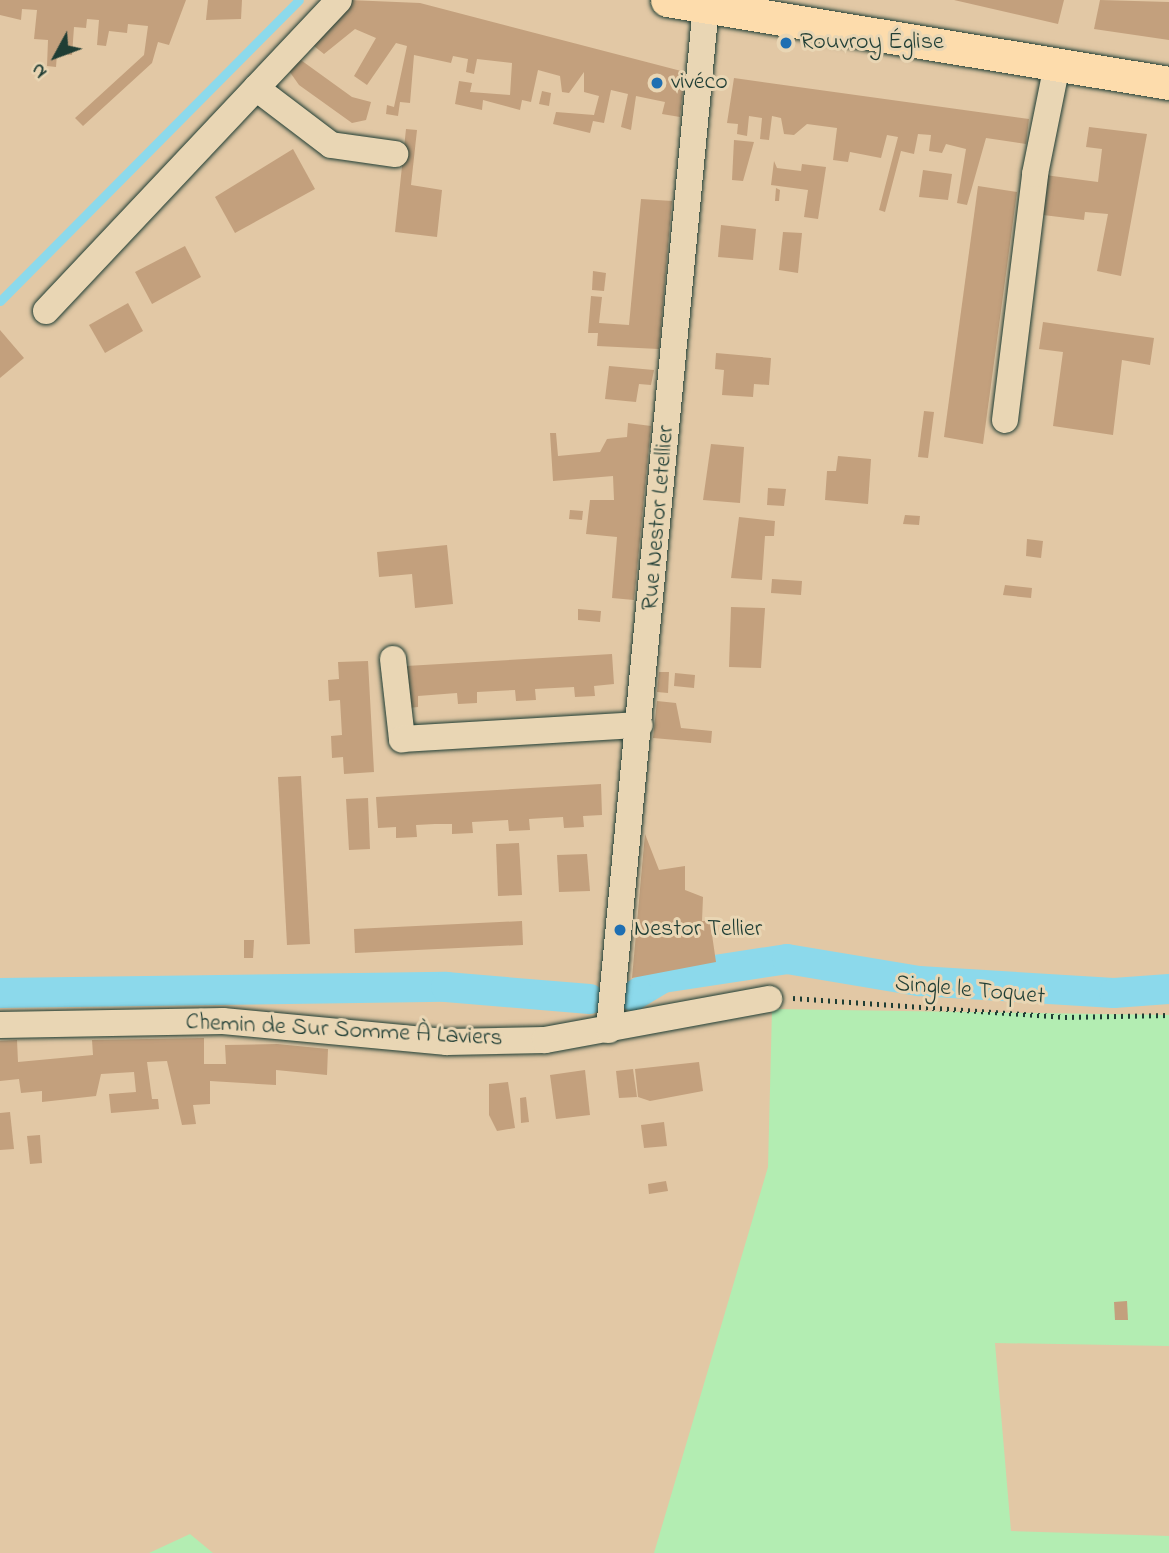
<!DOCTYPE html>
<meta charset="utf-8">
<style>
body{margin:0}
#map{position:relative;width:1169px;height:1553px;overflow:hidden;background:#e2c8a5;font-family:"Indie Flower",sans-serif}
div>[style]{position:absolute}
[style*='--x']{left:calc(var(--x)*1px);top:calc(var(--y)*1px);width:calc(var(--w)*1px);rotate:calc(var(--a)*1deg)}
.green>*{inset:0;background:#b3edb2}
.stream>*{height:9px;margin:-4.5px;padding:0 4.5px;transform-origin:4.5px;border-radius:4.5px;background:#8cd9eb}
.canal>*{height:30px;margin:-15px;padding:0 15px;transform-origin:15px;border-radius:15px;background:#8cd9eb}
.building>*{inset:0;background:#c3a07d}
.path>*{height:4.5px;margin-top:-2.25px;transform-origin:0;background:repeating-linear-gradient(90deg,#1f3d34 0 2px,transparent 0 7px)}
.roads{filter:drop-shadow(0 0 2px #1f3d34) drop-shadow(0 0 2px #1f3d34)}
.minor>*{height:26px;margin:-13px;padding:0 13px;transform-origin:13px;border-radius:13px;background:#e9d6b4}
.major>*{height:33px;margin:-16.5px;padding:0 16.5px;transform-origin:16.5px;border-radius:16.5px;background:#fddcac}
.dots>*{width:19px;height:19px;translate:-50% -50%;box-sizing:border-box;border:4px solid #e9d6b4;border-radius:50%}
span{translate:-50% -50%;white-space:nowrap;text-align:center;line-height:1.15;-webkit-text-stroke:6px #e9d6b4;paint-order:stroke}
.poi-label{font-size:24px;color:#1f3d34}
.left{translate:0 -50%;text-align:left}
.street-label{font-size:24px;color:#1f3d34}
.north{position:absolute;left:21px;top:21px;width:70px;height:70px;-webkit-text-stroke:5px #e9d6b4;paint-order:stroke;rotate:229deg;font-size:19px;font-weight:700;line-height:28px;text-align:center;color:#1f3d34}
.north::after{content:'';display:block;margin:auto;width:24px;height:32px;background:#1f3d34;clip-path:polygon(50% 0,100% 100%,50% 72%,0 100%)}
</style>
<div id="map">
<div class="green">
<div style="clip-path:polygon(772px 1009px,1169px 1015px,1169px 1346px,995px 1343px,1011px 1531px,1169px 1536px,1169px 1553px,654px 1553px,768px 1167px)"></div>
<div style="clip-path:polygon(190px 1534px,213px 1553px,149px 1553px)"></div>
</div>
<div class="stream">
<div style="--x:0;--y:301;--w:424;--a:-45.2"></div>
</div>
<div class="canal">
<div style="--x:0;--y:993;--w:446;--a:-0.8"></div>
<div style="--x:446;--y:987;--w:144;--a:4.8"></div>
<div style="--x:633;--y:996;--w:35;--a:-31"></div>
<div style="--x:663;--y:978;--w:125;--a:-8.7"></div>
<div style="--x:787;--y:959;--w:134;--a:9.5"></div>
<div style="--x:919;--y:981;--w:195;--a:3.5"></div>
<div style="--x:1114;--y:993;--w:55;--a:-4.2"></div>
</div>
<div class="building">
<div style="clip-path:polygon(0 0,186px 0,169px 45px,158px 42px,152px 63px,83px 126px,75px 118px,144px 55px,148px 26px,128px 24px,127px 33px,109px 31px,106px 46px,97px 45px,99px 20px,87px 19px,86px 28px,74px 27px,72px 55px,57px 54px,56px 67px,47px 66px,48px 40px,34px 39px,37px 10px,22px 9px,21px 20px,0 15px)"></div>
<div style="clip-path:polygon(208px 0,242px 0,241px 19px,206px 20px)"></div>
<div style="clip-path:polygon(349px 0,420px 3px,685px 72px,680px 117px,662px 114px,665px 102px,636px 96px,631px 130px,621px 127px,628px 94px,611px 90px,604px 123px,593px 121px,590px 133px,553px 124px,556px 112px,594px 115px,599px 96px,584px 92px,584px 72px,569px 93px,562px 92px,560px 76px,538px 70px,531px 102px,522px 100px,520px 110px,483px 100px,482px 110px,455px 104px,459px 81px,472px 83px,470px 92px,510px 95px,512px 63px,477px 59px,474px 74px,466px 72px,468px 59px,453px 56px,451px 63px,414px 55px,410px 103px,400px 102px,398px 116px,386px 114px,387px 105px,394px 107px,407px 46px,396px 43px,367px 85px,354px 76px,376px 38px,355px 29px,324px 54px,309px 42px)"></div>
<div style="clip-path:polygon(954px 0,1064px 0,1058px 24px)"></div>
<div style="clip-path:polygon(1100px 0,1169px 2px,1169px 40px,1094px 29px)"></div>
<div style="clip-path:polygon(298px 58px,352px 97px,371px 102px,366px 120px,352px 123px,299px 85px,287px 68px)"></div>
<div style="clip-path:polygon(734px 78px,1029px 119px,1026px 144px,986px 138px,967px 205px,957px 203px,966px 149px,946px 144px,942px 153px,929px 151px,931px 135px,918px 134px,914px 154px,901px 151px,885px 212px,879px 210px,898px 137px,887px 135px,881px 158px,850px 152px,848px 162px,833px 160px,837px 128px,807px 124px,794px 135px,784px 134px,781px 118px,772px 116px,769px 140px,760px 139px,762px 118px,749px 116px,747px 136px,737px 134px,738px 124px,727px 123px)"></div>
<div style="clip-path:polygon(542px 91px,551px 93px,549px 106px,539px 104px)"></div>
<div style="clip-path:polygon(1089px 127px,1147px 134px,1121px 276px,1097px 271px,1108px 214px,1085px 212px,1084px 220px,1043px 215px,1045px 175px,1098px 182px,1102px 149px,1086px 147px)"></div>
<div style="clip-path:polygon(406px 129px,417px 130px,411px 185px,442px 190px,437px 237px,395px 232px)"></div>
<div style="clip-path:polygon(734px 140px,754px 142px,743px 181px,732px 180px)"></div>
<div style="clip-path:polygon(293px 149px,315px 189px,235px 233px,215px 197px)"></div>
<div style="clip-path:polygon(774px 161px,777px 168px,801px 171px,802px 164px,826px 167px,818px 219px,804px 217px,808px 190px,771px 185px)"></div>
<div style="clip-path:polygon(923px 170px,952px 174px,948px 200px,919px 197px)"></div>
<div style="clip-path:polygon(978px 186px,1017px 192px,983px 444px,944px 437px)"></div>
<div style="clip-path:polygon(776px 188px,780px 190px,779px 201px,775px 201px)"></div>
<div style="clip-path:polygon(641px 199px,672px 201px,659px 349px,597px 346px,598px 333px,588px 333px,591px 296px,602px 297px,599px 323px,629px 325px)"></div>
<div style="clip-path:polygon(721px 225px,756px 229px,753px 260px,718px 257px)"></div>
<div style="clip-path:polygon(783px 232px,802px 233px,798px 273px,779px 270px)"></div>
<div style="clip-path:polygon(185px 246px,201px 277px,152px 304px,135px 272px)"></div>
<div style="clip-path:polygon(593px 271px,606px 273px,604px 291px,592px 290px)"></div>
<div style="clip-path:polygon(128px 303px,143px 331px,105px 353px,89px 325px)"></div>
<div style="clip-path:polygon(1043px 322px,1154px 338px,1150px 365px,1122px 360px,1113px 435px,1053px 426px,1063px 352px,1039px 349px)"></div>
<div style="clip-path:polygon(0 330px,24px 358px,0 378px)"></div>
<div style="clip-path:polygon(716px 353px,771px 358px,769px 385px,754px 384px,753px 397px,722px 395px,724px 370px,715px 369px)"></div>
<div style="clip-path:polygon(609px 366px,654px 370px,651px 385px,639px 384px,636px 402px,605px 399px)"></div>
<div style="clip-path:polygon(924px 411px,934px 412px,928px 458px,918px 457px)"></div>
<div style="clip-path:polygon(628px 423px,651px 426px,634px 600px,612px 598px,617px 537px,586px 534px,590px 500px,614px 500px,613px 476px,553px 481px,550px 433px,556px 433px,558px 456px,600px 452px,607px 439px,627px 437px)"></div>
<div style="clip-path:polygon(711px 444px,744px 447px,740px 503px,703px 500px)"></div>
<div style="clip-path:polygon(838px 456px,871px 459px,868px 504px,825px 500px,827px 471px,836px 471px)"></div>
<div style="clip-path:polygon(768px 488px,786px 489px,784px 506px,767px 505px)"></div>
<div style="clip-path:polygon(570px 510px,583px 511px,582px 520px,569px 519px)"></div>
<div style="clip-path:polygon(905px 515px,920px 516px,919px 525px,903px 524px)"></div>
<div style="clip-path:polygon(739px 517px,775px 521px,774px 536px,765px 536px,762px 580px,731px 578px)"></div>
<div style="clip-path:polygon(1027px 539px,1043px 541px,1041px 558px,1026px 556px)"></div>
<div style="clip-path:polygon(447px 545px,453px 604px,415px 608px,412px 574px,379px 577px,377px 552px)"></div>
<div style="clip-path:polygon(772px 579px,802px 581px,801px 595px,771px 593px)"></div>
<div style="clip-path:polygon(1005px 585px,1032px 588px,1031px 598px,1003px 595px)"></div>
<div style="clip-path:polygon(731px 607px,765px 608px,761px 668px,729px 667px)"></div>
<div style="clip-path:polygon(578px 609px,601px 611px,600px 622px,578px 620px)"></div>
<div style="clip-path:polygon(612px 654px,614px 684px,594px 686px,595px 696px,575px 697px,574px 687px,535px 689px,536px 700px,516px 701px,515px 690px,477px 692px,477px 703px,458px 704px,457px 693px,418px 696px,418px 707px,408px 708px,406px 666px)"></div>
<div style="clip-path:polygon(368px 661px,374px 772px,344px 774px,343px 757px,332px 758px,331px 736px,342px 735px,340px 700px,329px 701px,328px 680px,339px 679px,338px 662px)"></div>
<div style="clip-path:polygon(659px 672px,669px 672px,668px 693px,657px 692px)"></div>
<div style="clip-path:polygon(675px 673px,695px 675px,694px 688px,674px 686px)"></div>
<div style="clip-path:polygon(657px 701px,676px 703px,681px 728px,712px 731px,711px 743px,653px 738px)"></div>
<div style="clip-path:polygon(301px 776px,310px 944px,287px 945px,278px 777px)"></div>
<div style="clip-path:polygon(601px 784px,602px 815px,583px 816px,584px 827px,564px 828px,563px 817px,529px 819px,530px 830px,509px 831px,508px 820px,472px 822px,473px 833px,452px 834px,452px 824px,435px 824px,416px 825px,417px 837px,396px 838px,396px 827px,378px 828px,376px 797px)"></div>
<div style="clip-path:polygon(368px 798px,370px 849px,349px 850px,346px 799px)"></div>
<div style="clip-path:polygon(645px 834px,659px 870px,685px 866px,685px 890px,703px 897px,702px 921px,710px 921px,716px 962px,632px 978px)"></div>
<div style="clip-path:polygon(519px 843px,522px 895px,498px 896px,496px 844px)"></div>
<div style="clip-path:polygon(587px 854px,590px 891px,559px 892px,557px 855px)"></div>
<div style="clip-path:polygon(522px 921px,523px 945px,355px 953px,354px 929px)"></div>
<div style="clip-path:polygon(244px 940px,254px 940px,253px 958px,244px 958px)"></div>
<div style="clip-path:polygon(204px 1038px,204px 1064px,226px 1064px,225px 1045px,277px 1044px,328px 1049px,327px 1075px,276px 1070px,276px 1085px,210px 1081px,210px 1104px,193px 1105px,196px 1124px,182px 1125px,167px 1061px,147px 1062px,152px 1099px,158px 1099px,159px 1109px,111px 1113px,109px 1094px,136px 1092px,134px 1072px,101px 1074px,96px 1096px,42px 1102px,42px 1091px,21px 1093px,19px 1079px,0 1081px,0 1041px,17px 1040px,18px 1062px,93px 1055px,92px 1040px)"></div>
<div style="clip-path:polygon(699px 1062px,703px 1091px,650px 1101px,638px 1097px,635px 1069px)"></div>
<div style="clip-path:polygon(633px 1069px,637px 1097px,619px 1098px,616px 1071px)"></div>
<div style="clip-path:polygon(585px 1070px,590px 1115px,556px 1119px,550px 1075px)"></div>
<div style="clip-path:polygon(508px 1082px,515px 1128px,497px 1131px,489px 1115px,489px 1084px)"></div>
<div style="clip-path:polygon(526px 1097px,529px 1122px,521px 1123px,520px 1098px)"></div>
<div style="clip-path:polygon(10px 1112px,14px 1149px,0 1150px,0 1113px)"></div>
<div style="clip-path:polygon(664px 1122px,667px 1146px,644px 1148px,641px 1125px)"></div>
<div style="clip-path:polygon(40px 1135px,42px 1163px,30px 1164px,27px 1136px)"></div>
<div style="clip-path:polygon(666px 1181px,668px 1191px,649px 1194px,648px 1184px)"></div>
<div style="clip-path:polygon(1127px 1301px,1128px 1320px,1115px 1320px,1114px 1302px)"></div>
</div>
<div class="path">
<div style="--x:793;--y:998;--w:273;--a:4"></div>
<div style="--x:1065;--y:1017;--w:104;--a:-1.1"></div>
</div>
<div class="roads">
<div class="minor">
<div style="--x:256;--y:88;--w:94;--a:37.2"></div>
<div style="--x:331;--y:145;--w:65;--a:8"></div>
<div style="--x:46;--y:311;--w:427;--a:-46.7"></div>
<div style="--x:1005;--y:420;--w:248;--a:-83"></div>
<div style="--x:1035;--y:174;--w:111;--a:-78.6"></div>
<div style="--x:393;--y:659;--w:81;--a:83.6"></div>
<div style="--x:402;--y:739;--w:238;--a:-3.4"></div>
<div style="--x:0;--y:1025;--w:223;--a:-1"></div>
<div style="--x:223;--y:1021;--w:225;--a:5.4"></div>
<div style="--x:447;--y:1042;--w:98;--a:-1.2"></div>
<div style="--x:545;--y:1040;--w:228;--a:-10.4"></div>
<div style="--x:609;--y:1030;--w:1029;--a:-84.59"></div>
</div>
<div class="major">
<div style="--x:667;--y:0;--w:509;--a:9.39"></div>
</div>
</div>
<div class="dots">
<div style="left:786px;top:43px;background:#1f6fb2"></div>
<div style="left:657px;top:83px;background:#1f6fb2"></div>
<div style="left:620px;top:930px;background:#1f6fb2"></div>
</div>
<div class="poi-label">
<span class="left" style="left:800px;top:43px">Rouvroy Église</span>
<span class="left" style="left:671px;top:83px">vivéco</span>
<span class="left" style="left:634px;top:930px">Nestor Tellier</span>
</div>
<div class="street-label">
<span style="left:659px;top:518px;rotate:-85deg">Rue Nestor Letellier</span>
<span style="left:970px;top:991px;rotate:5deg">Single le Toquet</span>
<span style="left:344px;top:1031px;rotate:3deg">Chemin de Sur Somme À Laviers</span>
</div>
<div class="north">N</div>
</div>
